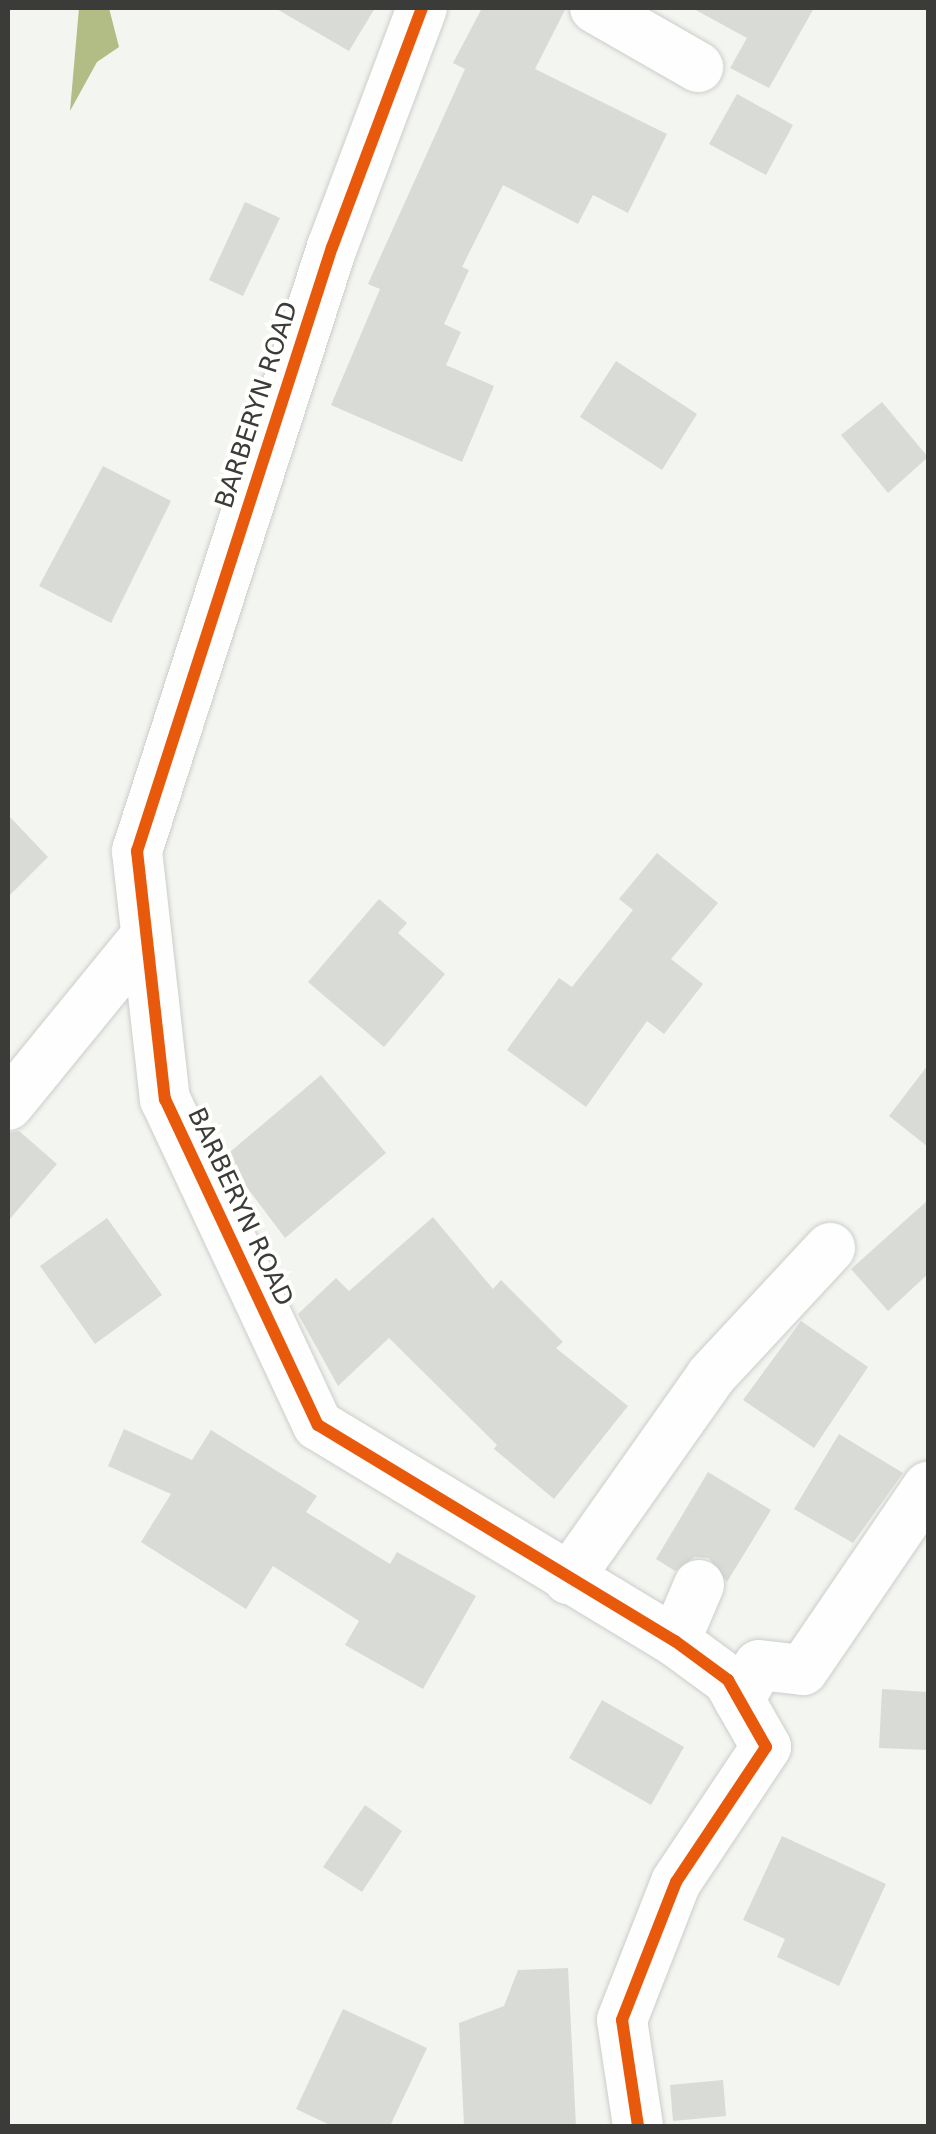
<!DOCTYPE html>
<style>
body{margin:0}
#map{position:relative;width:936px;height:2134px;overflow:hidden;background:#f3f5f0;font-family:"DejaVu Sans",sans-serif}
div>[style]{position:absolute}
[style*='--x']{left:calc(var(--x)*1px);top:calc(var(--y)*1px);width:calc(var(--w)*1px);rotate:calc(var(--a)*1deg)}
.water>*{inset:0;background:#b2bc85}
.building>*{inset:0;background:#d9dbd7}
.roads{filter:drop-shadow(0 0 2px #cccdca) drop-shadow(0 0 2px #cccdca)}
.minor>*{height:50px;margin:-25px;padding:0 25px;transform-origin:25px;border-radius:25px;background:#fdfefd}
.cycleway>*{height:12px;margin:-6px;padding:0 6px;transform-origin:6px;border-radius:6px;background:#e8590c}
span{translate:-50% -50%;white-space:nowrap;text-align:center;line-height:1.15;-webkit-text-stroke:8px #fffffe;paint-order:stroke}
.street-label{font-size:25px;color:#3b3b39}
.frame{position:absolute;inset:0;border:10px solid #3b3b39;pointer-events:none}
</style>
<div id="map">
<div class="water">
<div style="clip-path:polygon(79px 8px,109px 8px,119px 47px,97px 62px,70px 111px)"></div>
</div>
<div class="building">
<div style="clip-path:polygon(275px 8px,375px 8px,349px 51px)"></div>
<div style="clip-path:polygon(482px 8px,566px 8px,535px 69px,667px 134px,628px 213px,593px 195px,578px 224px,503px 185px,462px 267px,469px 270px,444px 324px,461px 332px,446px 365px,494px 386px,462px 462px,331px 405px,380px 289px,368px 284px,465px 69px,453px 63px)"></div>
<div style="clip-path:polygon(692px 8px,814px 8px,769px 88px,730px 68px,747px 38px)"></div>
<div style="clip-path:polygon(737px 94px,793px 125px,766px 175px,709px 144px)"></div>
<div style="clip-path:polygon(245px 202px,280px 218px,243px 296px,209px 280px)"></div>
<div style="clip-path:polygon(616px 361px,697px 414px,662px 470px,580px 417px)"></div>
<div style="clip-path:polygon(882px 402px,928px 457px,888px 493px,841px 435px)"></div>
<div style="clip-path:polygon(103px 466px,171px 501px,111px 623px,39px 586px)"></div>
<div style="clip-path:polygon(8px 815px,48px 857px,8px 897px)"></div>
<div style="clip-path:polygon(657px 853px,718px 903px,671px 959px,703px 984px,664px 1034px,647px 1021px,586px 1107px,507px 1050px,559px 978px,572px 987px,633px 910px,619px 899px)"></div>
<div style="clip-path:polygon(379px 899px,407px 923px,398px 933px,445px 974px,384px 1047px,308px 982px)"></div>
<div style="clip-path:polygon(928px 1065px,928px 1147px,889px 1116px)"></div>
<div style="clip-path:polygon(321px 1075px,386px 1153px,285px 1238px,224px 1157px)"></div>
<div style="clip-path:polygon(19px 1131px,57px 1164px,8px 1221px,8px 1133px)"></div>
<div style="clip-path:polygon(928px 1200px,928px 1274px,888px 1311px,851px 1269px)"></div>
<div style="clip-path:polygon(433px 1217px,493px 1289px,501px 1280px,563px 1342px,556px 1348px,628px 1406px,554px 1499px,494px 1449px,497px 1445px,389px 1338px,338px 1386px,298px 1314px,336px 1278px,349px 1291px)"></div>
<div style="clip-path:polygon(107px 1218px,162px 1295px,95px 1344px,40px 1266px)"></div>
<div style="clip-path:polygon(801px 1321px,868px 1367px,814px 1448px,743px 1400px)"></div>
<div style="clip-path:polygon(124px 1429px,192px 1460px,211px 1430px,317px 1496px,306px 1512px,390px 1564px,397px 1552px,476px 1596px,423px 1689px,345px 1645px,359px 1621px,273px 1566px,246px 1609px,141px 1542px,171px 1494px,108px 1466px)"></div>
<div style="clip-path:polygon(839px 1434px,903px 1473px,853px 1543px,794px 1509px)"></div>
<div style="clip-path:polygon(708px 1472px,771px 1510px,727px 1582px,709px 1558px,695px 1557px,675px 1571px,656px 1559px)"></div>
<div style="clip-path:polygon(882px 1689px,928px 1692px,928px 1750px,879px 1748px)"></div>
<div style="clip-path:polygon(602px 1700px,684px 1747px,651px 1805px,569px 1758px)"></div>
<div style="clip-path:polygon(365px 1805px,402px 1831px,362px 1892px,323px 1867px)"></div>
<div style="clip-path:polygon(782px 1836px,886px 1884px,839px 1986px,777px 1957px,785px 1939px,743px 1920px)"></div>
<div style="clip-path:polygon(568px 1968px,576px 2126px,464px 2126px,459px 2023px,504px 2006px,518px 1970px)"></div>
<div style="clip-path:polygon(343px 2009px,427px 2048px,390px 2126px,332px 2126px,296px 2109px)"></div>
<div style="clip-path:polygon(723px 2080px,726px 2116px,673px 2121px,670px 2085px)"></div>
</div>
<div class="roads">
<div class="minor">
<div style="--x:422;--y:8;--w:255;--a:110.6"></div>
<div style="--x:332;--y:247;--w:635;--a:107.89"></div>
<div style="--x:137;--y:851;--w:250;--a:83.6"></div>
<div style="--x:165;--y:1099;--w:360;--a:64.9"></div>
<div style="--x:318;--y:1425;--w:417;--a:31.2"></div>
<div style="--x:675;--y:1641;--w:66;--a:36.3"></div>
<div style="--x:728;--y:1680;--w:77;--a:60.4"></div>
<div style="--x:766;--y:1747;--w:162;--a:123.7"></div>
<div style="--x:676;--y:1882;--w:148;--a:111.4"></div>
<div style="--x:622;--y:2020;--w:107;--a:81.4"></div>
<div style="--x:595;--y:8;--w:119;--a:29.8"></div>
<div style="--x:8;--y:1105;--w:218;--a:-50.8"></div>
<div style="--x:568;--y:1579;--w:248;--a:-54.8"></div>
<div style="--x:711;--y:1376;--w:175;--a:-47.1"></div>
<div style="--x:675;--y:1641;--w:61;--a:-66.8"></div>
<div style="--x:739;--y:1700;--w:40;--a:-60.3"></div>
<div style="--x:759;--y:1665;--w:44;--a:6.5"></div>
<div style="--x:803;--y:1670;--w:222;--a:-55.7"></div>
</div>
</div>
<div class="cycleway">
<div style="--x:422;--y:8;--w:255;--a:110.6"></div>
<div style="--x:332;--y:247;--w:635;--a:107.89"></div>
<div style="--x:137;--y:851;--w:250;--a:83.6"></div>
<div style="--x:165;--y:1099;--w:360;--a:64.9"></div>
<div style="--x:318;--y:1425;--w:417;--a:31.2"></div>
<div style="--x:675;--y:1641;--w:66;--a:36.3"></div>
<div style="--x:728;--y:1680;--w:77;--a:60.4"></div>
<div style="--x:766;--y:1747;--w:162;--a:123.7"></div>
<div style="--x:676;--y:1882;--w:148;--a:111.4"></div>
<div style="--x:622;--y:2020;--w:107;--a:81.4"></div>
</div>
<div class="street-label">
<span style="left:257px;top:405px;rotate:-72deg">BARBERYN ROAD</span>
<span style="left:240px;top:1207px;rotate:65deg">BARBERYN ROAD</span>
</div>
<div class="frame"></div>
</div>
